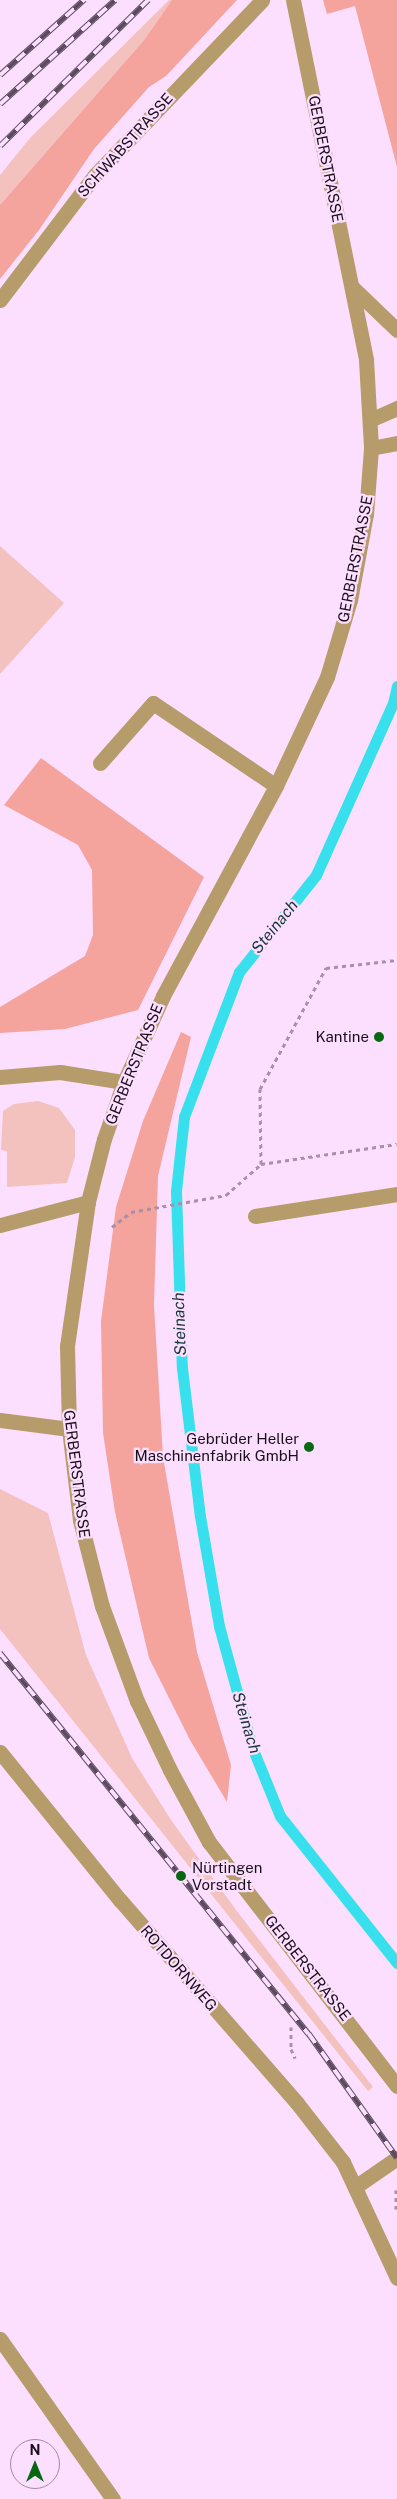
<!DOCTYPE html>
<meta charset="utf-8">
<style>
body{margin:0}
#map{position:relative;width:397px;height:2499px;overflow:hidden;background:#fcdffe;font-family:"Public Sans",sans-serif}
div>[style]{position:absolute}
[style*='--x']{left:calc(var(--x)*1px);top:calc(var(--y)*1px);width:calc(var(--w)*1px);rotate:calc(var(--a)*1deg)}
.green>*{inset:0;background:#f4c2be}
.forest>*{inset:0;background:#f4a39d}
.stream>*{height:11px;margin:-5.5px;padding:0 5.5px;transform-origin:5.5px;border-radius:5.5px;background:#38dfed}
.path>*{height:3px;margin-top:-1.5px;transform-origin:0;background:repeating-linear-gradient(90deg,#a790a8 0 4px,transparent 0 8px)}
.service>*{height:15px;margin:-7.5px;padding:0 7.5px;transform-origin:7.5px;border-radius:7.5px;background:#b69c6a}
.minor>*{height:15px;margin:-7.5px;padding:0 7.5px;transform-origin:7.5px;border-radius:7.5px;background:#b69c6a}
.rail>*{height:5.5px;margin-top:-2.75px;transform-origin:0;background:repeating-linear-gradient(90deg,#fcdffe 0 11px,#5c4b5e 0 22px);box-sizing:border-box;border-block:1px solid #5c4b5e}
.dots>*{width:14px;height:14px;translate:-50% -50%;box-sizing:border-box;border:2px solid #fcdffe;border-radius:50%}
span{translate:-50% -50%;white-space:nowrap;text-align:center;line-height:1.15;-webkit-text-stroke:4.5px #fcdffe;paint-order:stroke}
.street-label{font-size:15px;color:#1a0e1b}
.poi-label{font-size:15px;color:#1a0e1b}
.right{translate:-100% -50%;text-align:right}
.left{translate:0 -50%;text-align:left}
.water-label{font-size:16px;color:#153639;font-style:italic}
.north{position:absolute;left:10px;top:2439px;width:50px;height:50px;box-sizing:border-box;background:#fcdffe;border:1px solid #a28ba3;border-radius:50%;rotate:0deg;font-size:14px;font-weight:700;line-height:20px;text-align:center;color:#1a0e1b}
.north::after{content:'';display:block;margin:auto;width:18px;height:22px;background:#086811;clip-path:polygon(50% 0,100% 100%,50% 72%,0 100%)}
</style>
<div id="map">
<div class="green">
<div style="clip-path:polygon(169px 0,172px 0,144px 40px,0 205px,0 175px,30px 138px)"></div>
<div style="clip-path:polygon(0 546px,64px 603px,0 674px)"></div>
<div style="clip-path:polygon(38px 1101px,59px 1108px,75px 1130px,75px 1157px,67px 1183px,7px 1187px,7px 1151px,1px 1150px,3px 1111px,14px 1104px)"></div>
<div style="clip-path:polygon(0 1489px,48px 1513px,86px 1655px,132px 1758px,171px 1820px,236px 1910px,373px 2087px,368px 2091px,0 1629px)"></div>
</div>
<div class="forest">
<div style="clip-path:polygon(172px 0,237px 0,166px 76px,149px 87px,94px 149px,39px 230px,0 279px,0 205px,144px 40px)"></div>
<div style="clip-path:polygon(323px 0,397px 0,397px 167px,355px 6px,327px 14px)"></div>
<div style="clip-path:polygon(41px 758px,204px 877px,138px 1010px,65px 1029px,0 1033px,0 1007px,85px 956px,93px 935px,92px 870px,78px 845px,4px 805px)"></div>
<div style="clip-path:polygon(181px 1032px,191px 1037px,158px 1176px,154px 1305px,163px 1457px,197px 1652px,231px 1765px,227px 1802px,190px 1740px,149px 1658px,115px 1512px,103px 1433px,101px 1321px,116px 1207px,143px 1121px)"></div>
</div>
<div class="stream">
<div style="--x:397;--y:686;--w:17;--a:103"></div>
<div style="--x:393;--y:703;--w:188;--a:114.1"></div>
<div style="--x:316;--y:875;--w:124;--a:128.4"></div>
<div style="--x:239;--y:972;--w:155;--a:110.8"></div>
<div style="--x:184;--y:1117;--w:74;--a:96.2"></div>
<div style="--x:176;--y:1191;--w:177;--a:88.1"></div>
<div style="--x:182;--y:1368;--w:149;--a:83.1"></div>
<div style="--x:200;--y:1516;--w:112;--a:80.2"></div>
<div style="--x:219;--y:1626;--w:125;--a:74.7"></div>
<div style="--x:252;--y:1747;--w:74;--a:67.9"></div>
<div style="--x:280;--y:1816;--w:188;--a:51.5"></div>
</div>
<div class="path">
<div style="--x:261;--y:1164;--w:137;--a:-8.4"></div>
<div style="--x:112;--y:1227;--w:24;--a:-38"></div>
<div style="--x:131;--y:1212;--w:97;--a:-10.1"></div>
<div style="--x:226;--y:1195;--w:47;--a:-41.5"></div>
<div style="--x:261;--y:1164;--w:75;--a:-90.8"></div>
<div style="--x:260;--y:1089;--w:138;--a:-61.4"></div>
<div style="--x:326;--y:968;--w:71;--a:-6.4"></div>
<div style="--x:291;--y:2027;--w:22;--a:90"></div>
<div style="--x:291;--y:2049;--w:10;--a:66"></div>
<div style="--x:396;--y:2209;--w:19;--a:-90"></div>
</div>
<div class="service">
<div style="--x:100;--y:763;--w:80;--a:-48.5"></div>
<div style="--x:153;--y:703;--w:148;--a:34"></div>
<div style="--x:255;--y:1216;--w:144;--a:-8.8"></div>
<div style="--x:0;--y:1225;--w:91;--a:-14.6"></div>
<div style="--x:0;--y:1420;--w:70;--a:7.4"></div>
</div>
<div class="minor">
<div style="--x:293;--y:0;--w:367;--a:78.5"></div>
<div style="--x:366;--y:360;--w:88;--a:86.7"></div>
<div style="--x:371;--y:448;--w:66;--a:94.3"></div>
<div style="--x:366;--y:514;--w:87;--a:100.5"></div>
<div style="--x:350;--y:600;--w:80;--a:106.6"></div>
<div style="--x:327;--y:677;--w:120;--a:115.1"></div>
<div style="--x:276;--y:786;--w:238;--a:118.3"></div>
<div style="--x:163;--y:996;--w:94;--a:114.4"></div>
<div style="--x:124;--y:1082;--w:60;--a:109.3"></div>
<div style="--x:104;--y:1139;--w:65;--a:104.3"></div>
<div style="--x:88;--y:1202;--w:146;--a:98.3"></div>
<div style="--x:67;--y:1346;--w:83;--a:88.6"></div>
<div style="--x:69;--y:1429;--w:92;--a:83.1"></div>
<div style="--x:80;--y:1520;--w:89;--a:75.7"></div>
<div style="--x:102;--y:1606;--w:101;--a:69.8"></div>
<div style="--x:137;--y:1701;--w:76;--a:64.4"></div>
<div style="--x:170;--y:1770;--w:82;--a:61.6"></div>
<div style="--x:209;--y:1842;--w:308;--a:52.4"></div>
<div style="--x:353;--y:288;--w:61;--a:43.7"></div>
<div style="--x:0;--y:300;--w:157;--a:-52.8"></div>
<div style="--x:95;--y:175;--w:242;--a:-46.3"></div>
<div style="--x:370;--y:420;--w:30;--a:-24"></div>
<div style="--x:371;--y:448;--w:26;--a:-11"></div>
<div style="--x:0;--y:1077;--w:60;--a:-4.8"></div>
<div style="--x:60;--y:1072;--w:65;--a:8.9"></div>
<div style="--x:0;--y:1752;--w:191;--a:51"></div>
<div style="--x:120;--y:1900;--w:269;--a:48.9"></div>
<div style="--x:297;--y:2103;--w:75;--a:52.1"></div>
<div style="--x:343;--y:2162;--w:128;--a:65"></div>
<div style="--x:355;--y:2187;--w:51;--a:-34.6"></div>
<div style="--x:0;--y:2339;--w:196;--a:54.8"></div>
</div>
<div class="rail">
<div style="--x:0;--y:75;--w:113;--a:-41.8"></div>
<div style="--x:0;--y:104;--w:155;--a:-42.1"></div>
<div style="--x:0;--y:146;--w:208;--a:-44.6"></div>
<div style="--x:0;--y:1653;--w:491;--a:51"></div>
<div style="--x:309;--y:2034;--w:152;--a:54.6"></div>
</div>
<div class="dots">
<div style="left:379px;top:1037px;background:#086811"></div>
<div style="left:309px;top:1447px;background:#086811"></div>
<div style="left:181px;top:1876px;background:#086811"></div>
</div>
<div class="street-label">
<span style="left:125px;top:145px;rotate:-48deg">SCHWABSTRASSE</span>
<span style="left:326px;top:159px;rotate:79deg">GERBERSTRASSE</span>
<span style="left:355px;top:559px;rotate:-79deg">GERBERSTRASSE</span>
<span style="left:134px;top:1064px;rotate:-68deg">GERBERSTRASSE</span>
<span style="left:77px;top:1474px;rotate:83deg">GERBERSTRASSE</span>
<span style="left:179px;top:1968px;rotate:49deg">ROTDORNWEG</span>
<span style="left:308px;top:1968px;rotate:52deg">GERBERSTRASSE</span>
</div>
<div class="poi-label">
<span class="right" style="left:369px;top:1037px">Kantine</span>
<span class="right" style="left:299px;top:1447px">Gebrüder Heller<br>Maschinenfabrik GmbH</span>
<span class="left" style="left:192px;top:1876px">Nürtingen<br>Vorstadt</span>
</div>
<div class="water-label">
<span style="left:275px;top:927px;rotate:-51deg">Steinach</span>
<span style="left:180px;top:1324px;rotate:-92deg">Steinach</span>
<span style="left:246px;top:1723px;rotate:73deg">Steinach</span>
</div>
<div class="north">N</div>
</div>
